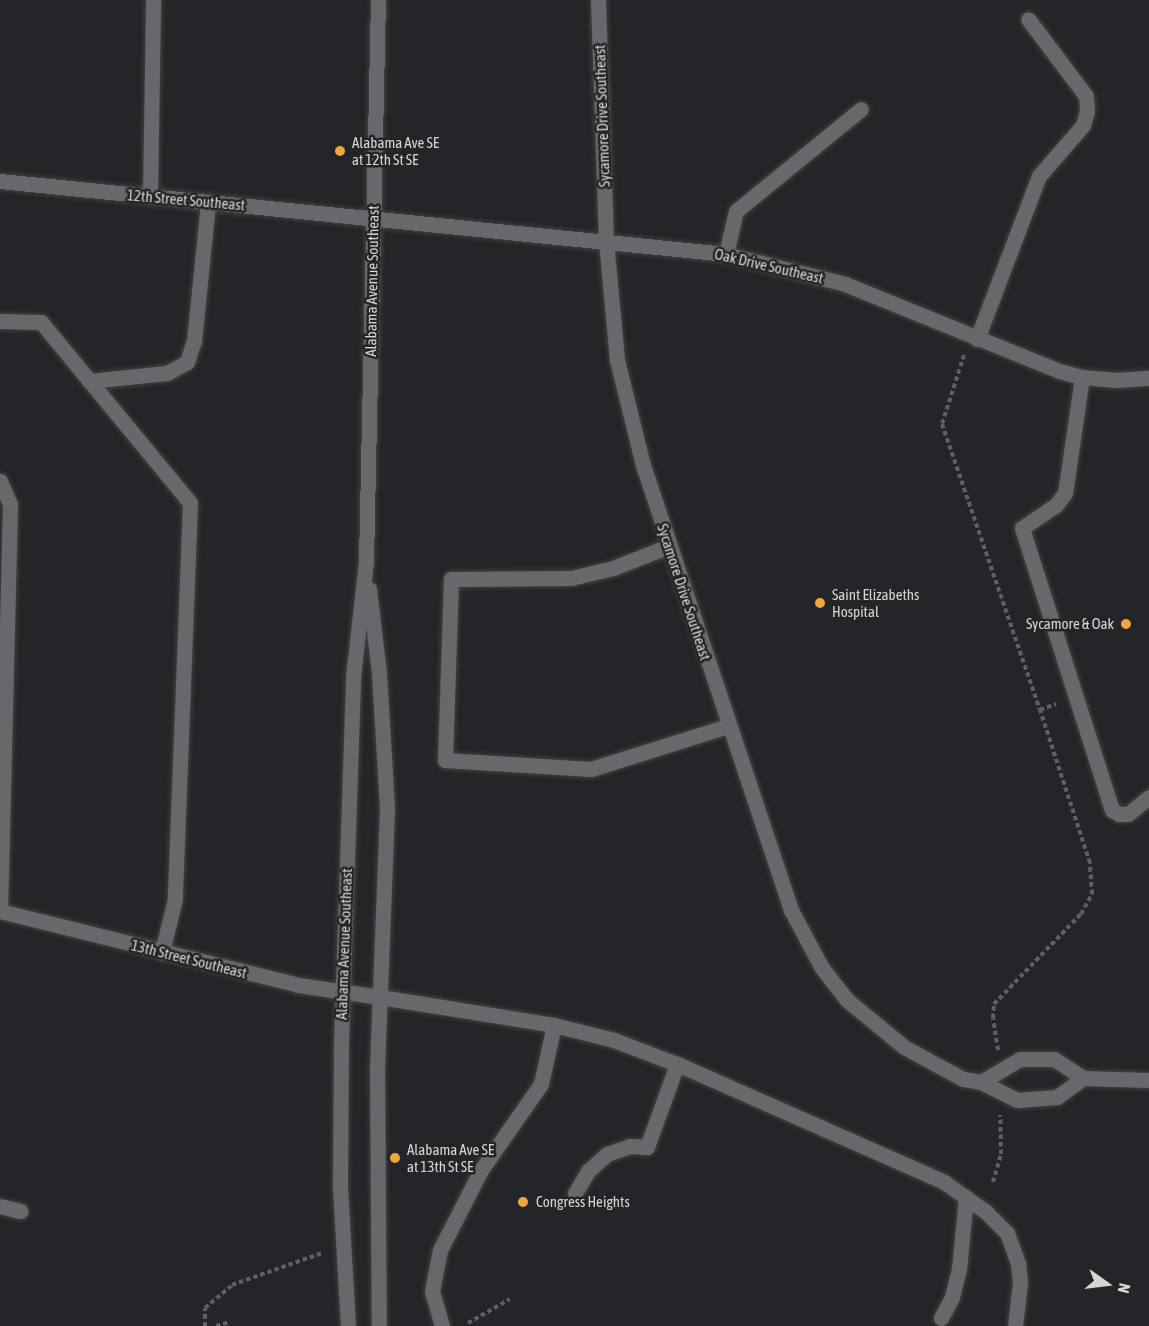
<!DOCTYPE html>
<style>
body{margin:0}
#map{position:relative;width:1149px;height:1326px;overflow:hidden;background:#242528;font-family:"Asap Condensed",sans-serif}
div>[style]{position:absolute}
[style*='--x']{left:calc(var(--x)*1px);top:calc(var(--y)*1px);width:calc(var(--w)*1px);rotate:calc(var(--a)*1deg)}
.path>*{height:4px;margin-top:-2px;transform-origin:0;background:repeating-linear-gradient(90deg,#5f6063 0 4.5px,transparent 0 7.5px)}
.roads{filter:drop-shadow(0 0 2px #414244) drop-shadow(0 0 2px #414244)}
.lane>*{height:15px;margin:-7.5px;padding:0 7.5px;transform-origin:7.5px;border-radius:7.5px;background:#67686b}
.street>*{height:15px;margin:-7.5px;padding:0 7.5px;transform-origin:7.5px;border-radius:7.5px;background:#67686b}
.secondary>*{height:15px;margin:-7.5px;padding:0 7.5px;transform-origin:7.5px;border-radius:7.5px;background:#67686b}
.dots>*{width:16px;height:16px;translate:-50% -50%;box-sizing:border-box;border:3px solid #242528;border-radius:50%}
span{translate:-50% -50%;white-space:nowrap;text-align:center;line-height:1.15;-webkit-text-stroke:5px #242528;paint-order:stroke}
.street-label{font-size:15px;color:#d4d5d7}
.poi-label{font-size:15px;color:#d4d5d7}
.left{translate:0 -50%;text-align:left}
.right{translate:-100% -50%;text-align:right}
.north{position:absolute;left:1077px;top:1254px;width:60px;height:60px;-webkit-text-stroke:4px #242528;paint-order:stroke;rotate:104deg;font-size:16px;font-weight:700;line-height:24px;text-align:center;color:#d4d5d7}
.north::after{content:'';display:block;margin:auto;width:21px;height:27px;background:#d4d5d7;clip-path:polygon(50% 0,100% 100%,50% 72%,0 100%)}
</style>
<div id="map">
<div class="path">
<div style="--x:964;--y:355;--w:72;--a:107.7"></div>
<div style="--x:942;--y:424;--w:302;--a:71.1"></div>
<div style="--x:998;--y:1050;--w:32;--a:-99"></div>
<div style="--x:993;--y:1018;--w:14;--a:-86"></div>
<div style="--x:994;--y:1004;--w:125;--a:-46"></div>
<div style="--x:1081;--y:914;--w:23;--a:-61"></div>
<div style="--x:1092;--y:894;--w:31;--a:-94"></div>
<div style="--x:1090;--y:863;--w:161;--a:-108.1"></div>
<div style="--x:1040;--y:710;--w:17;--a:-21"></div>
<div style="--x:993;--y:1182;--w:29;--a:-74"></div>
<div style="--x:1001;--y:1154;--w:39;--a:-91"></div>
<div style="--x:468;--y:1323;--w:48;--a:-29.7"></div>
<div style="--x:205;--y:1326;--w:18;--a:-90"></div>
<div style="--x:205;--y:1308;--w:35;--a:-40"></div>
<div style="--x:232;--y:1285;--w:96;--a:-19.6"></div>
<div style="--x:216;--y:1326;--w:15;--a:-16"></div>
</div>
<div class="roads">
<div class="lane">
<div style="--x:150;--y:197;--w:197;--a:-89.1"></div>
<div style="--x:726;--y:254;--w:44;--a:-76.9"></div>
<div style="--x:736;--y:211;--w:161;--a:-39.2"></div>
<div style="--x:0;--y:321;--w:41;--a:1.4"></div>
<div style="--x:41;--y:322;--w:234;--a:50.5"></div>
<div style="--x:190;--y:503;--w:396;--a:92.2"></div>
<div style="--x:175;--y:899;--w:55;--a:103.8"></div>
<div style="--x:977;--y:339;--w:174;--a:-69.2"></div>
<div style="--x:1039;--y:176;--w:67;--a:-49.2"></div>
<div style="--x:1083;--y:125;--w:15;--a:-74"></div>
<div style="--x:1087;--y:111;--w:15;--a:-94"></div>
<div style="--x:1086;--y:96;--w:96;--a:-127"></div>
<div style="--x:1082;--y:377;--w:117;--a:98.3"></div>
<div style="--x:1065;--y:493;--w:15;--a:127"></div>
<div style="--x:1056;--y:505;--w:41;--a:145.9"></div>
<div style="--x:1022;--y:528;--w:296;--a:72.3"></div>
<div style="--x:1112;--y:810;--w:8;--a:30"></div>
<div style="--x:1119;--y:814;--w:9;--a:0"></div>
<div style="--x:1128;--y:814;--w:27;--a:-39"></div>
<div style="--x:89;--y:381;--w:78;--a:-5.9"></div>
<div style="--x:167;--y:373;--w:23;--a:-29"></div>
<div style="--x:187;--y:362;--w:22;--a:-72"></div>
<div style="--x:194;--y:341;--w:140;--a:-84.2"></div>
<div style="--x:669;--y:546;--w:60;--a:158.6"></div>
<div style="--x:613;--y:568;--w:43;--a:166.6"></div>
<div style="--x:571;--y:578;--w:120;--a:179.5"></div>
<div style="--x:451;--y:579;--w:181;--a:91.9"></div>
<div style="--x:445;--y:760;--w:146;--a:3.5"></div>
<div style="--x:591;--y:769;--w:144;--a:-17.4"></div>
<div style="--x:380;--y:997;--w:176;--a:9.1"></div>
<div style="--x:554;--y:1025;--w:62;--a:14"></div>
<div style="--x:614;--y:1040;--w:67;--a:20.9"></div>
<div style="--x:677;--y:1064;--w:292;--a:23.8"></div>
<div style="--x:944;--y:1182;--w:52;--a:35.5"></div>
<div style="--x:986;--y:1212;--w:30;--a:45"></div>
<div style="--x:1007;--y:1233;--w:32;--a:70"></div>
<div style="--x:1018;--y:1263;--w:20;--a:84"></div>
<div style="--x:1020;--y:1283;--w:43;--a:96.6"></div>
<div style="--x:575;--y:1193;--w:26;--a:-59"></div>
<div style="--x:588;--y:1171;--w:25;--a:-42"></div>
<div style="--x:607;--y:1154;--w:24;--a:-19"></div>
<div style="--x:630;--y:1146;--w:17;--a:3"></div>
<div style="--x:647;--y:1147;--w:88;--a:-70.1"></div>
<div style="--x:0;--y:1206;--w:21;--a:14"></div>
<div style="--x:941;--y:1318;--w:24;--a:-62"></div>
<div style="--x:952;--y:1297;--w:29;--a:-76"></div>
<div style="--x:959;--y:1269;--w:72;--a:-84.4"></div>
<div style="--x:442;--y:1326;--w:36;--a:-106"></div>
<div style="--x:432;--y:1291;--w:42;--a:-79"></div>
<div style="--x:440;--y:1250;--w:90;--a:-62.9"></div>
<div style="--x:481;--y:1170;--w:105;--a:-55.1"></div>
<div style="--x:541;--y:1084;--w:60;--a:-77.6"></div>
</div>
<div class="street">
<div style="--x:598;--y:0;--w:241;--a:88.1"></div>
<div style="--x:606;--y:241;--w:120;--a:84.7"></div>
<div style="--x:617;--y:360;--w:108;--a:76.1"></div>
<div style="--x:643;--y:465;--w:469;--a:71.6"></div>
<div style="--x:791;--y:910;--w:66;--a:61.9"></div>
<div style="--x:822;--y:968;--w:41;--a:52"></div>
<div style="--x:847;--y:1000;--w:74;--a:39.5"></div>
<div style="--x:904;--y:1047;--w:67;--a:28.5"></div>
<div style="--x:963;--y:1079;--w:18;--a:9"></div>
<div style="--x:981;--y:1082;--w:40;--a:26.6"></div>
<div style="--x:1017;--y:1100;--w:40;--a:-4.3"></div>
<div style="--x:1057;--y:1097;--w:32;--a:-36"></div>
<div style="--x:0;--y:181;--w:730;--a:5.74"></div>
<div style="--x:726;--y:254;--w:123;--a:14.1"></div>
<div style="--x:845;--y:284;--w:231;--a:22.1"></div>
<div style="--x:1059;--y:371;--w:24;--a:15"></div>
<div style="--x:1082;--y:377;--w:35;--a:5"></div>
<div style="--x:1117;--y:380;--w:32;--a:-4"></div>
<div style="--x:0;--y:481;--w:26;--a:67"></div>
<div style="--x:10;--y:505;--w:406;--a:91.4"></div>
<div style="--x:0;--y:911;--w:307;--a:13.9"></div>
<div style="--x:298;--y:985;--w:83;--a:8.3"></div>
<div style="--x:981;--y:1082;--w:45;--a:-30.5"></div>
<div style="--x:1020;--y:1059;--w:34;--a:0"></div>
<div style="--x:1054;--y:1059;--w:35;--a:33"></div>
<div style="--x:1083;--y:1078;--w:66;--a:1.7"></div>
</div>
<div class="secondary">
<div style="--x:369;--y:589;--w:85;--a:83.2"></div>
<div style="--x:379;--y:673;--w:136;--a:86.6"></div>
<div style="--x:387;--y:809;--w:260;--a:92.2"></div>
<div style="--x:377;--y:1069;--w:257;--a:89.6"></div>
<div style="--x:348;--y:1326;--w:139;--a:-93.3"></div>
<div style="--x:340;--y:1187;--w:144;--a:-89.6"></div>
<div style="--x:341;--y:1043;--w:366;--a:-88.1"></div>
<div style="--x:353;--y:677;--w:116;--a:-83.6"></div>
<div style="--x:366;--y:562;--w:562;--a:-88.78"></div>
</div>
</div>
<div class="dots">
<div style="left:340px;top:151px;background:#efa73d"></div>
<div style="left:820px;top:603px;background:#efa73d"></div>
<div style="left:1126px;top:624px;background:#efa73d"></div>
<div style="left:395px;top:1158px;background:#efa73d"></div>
<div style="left:523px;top:1202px;background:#efa73d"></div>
</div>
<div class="street-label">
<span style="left:602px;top:116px;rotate:-92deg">Sycamore Drive Southeast</span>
<span style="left:186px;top:200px;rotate:5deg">12th Street Southeast</span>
<span style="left:769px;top:266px;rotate:13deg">Oak Drive Southeast</span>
<span style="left:372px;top:281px;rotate:-89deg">Alabama Avenue Southeast</span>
<span style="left:684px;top:592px;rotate:72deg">Sycamore Drive Southeast</span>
<span style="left:344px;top:944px;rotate:-88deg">Alabama Avenue Southeast</span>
<span style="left:189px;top:959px;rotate:14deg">13th Street Southeast</span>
</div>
<div class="poi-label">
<span class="left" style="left:352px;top:151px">Alabama Ave SE<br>at 12th St SE</span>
<span class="left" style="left:832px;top:603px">Saint Elizabeths<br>Hospital</span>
<span class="right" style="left:1114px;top:624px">Sycamore &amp; Oak</span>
<span class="left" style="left:407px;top:1158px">Alabama Ave SE<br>at 13th St SE</span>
<span class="left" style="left:536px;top:1202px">Congress Heights</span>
</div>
<div class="north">N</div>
</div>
